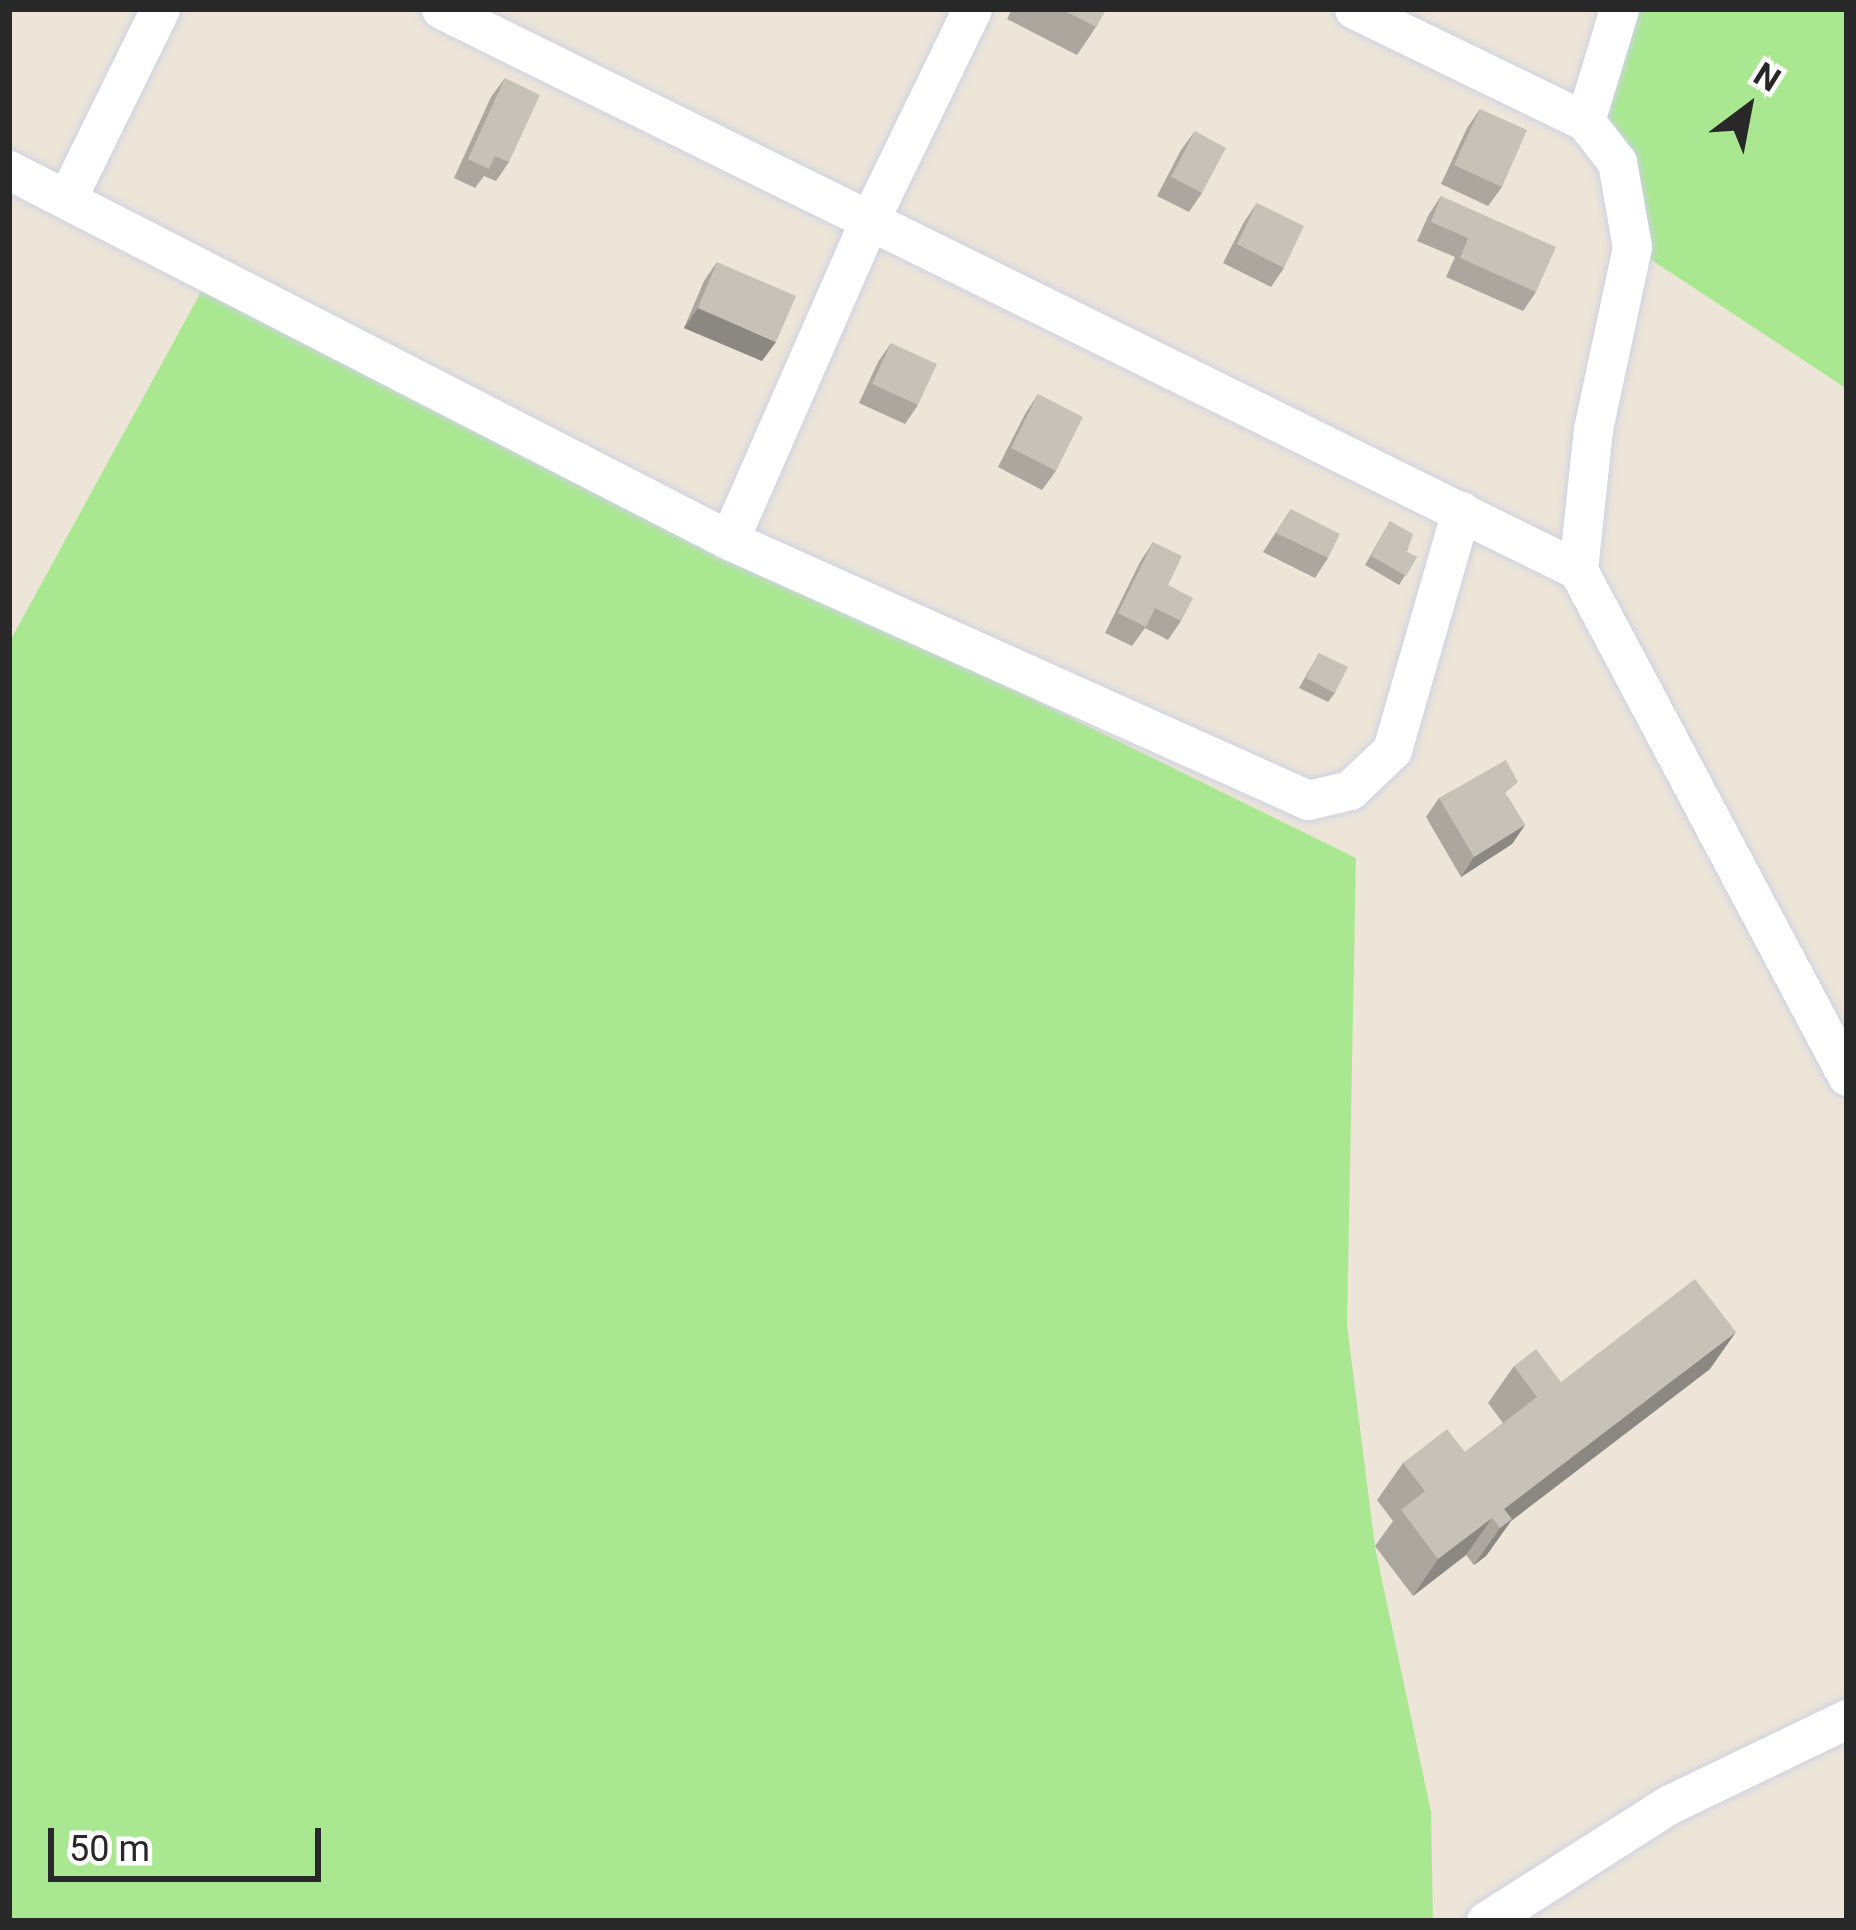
<!DOCTYPE html>
<style>
body{margin:0}
#map{position:relative;width:1856px;height:1930px;overflow:hidden;background:#ece5d8;font-family:Roboto,sans-serif}
div>[style]{position:absolute}
[style*='--x']{left:calc(var(--x)*1px);top:calc(var(--y)*1px);width:calc(var(--w)*1px);rotate:calc(var(--a)*1deg)}
.green>*{inset:0;background:#a9e890}
.roads{filter:drop-shadow(0 0 3px #ced1e3) drop-shadow(0 0 3px #ced1e3)}
.minor>*{height:39px;margin:-19.5px;padding:0 19.5px;transform-origin:19.5px;border-radius:19.5px;background:#fff}
.wall>*{inset:0;background:#aba79e}
.shaded-wall>*{inset:0;background:#8b8881}
.building>*{inset:0;background:#c7c2b8}
span{translate:-50% -50%;white-space:nowrap;text-align:center;line-height:1.15;-webkit-text-stroke:10px #fff;paint-order:stroke}
.frame{position:absolute;inset:0;border:12px solid #282828;pointer-events:none}
.north{position:absolute;left:1688px;top:48px;width:120px;height:120px;-webkit-text-stroke:9px #fff;paint-order:stroke;rotate:32deg;font-size:33px;font-weight:700;line-height:48px;text-align:center;color:#282828}
.north::after{content:'';display:block;margin:auto;width:42px;height:54px;background:#282828;clip-path:polygon(50% 0,100% 100%,50% 72%,0 100%)}
.scale{position:absolute;left:48px;top:1828px;width:273px;height:54px;box-sizing:border-box;border:6px solid #282828;border-top:0;padding-left:15px;font-size:36px;line-height:42px;white-space:nowrap;color:#282828;-webkit-text-stroke:9px #fff;paint-order:stroke}
</style>
<div id="map">
<div class="green">
<div style="clip-path:polygon(1619px 9px,1847px 9px,1847px 389px,1632px 247px,1585px 121px)"></div>
<div style="clip-path:polygon(202px 290px,1356px 858px,1347px 1325px,1375px 1547px,1431px 1812px,1433px 1921px,9px 1921px,9px 643px)"></div>
</div>
<div class="roads">
<div class="minor">
<div style="--x:441;--y:9;--w:1268;--a:26.26"></div>
<div style="--x:1354;--y:9;--w:257;--a:25.9"></div>
<div style="--x:1585;--y:121;--w:52;--a:52"></div>
<div style="--x:1617;--y:162;--w:86;--a:80"></div>
<div style="--x:1632;--y:247;--w:186;--a:102.1"></div>
<div style="--x:1593;--y:429;--w:142;--a:96.1"></div>
<div style="--x:1585;--y:121;--w:117;--a:-73.1"></div>
<div style="--x:9;--y:170;--w:810;--a:27.2"></div>
<div style="--x:729;--y:540;--w:635;--a:24.18"></div>
<div style="--x:1308;--y:800;--w:43;--a:-13.4"></div>
<div style="--x:1350;--y:790;--w:58;--a:-43.6"></div>
<div style="--x:1392;--y:750;--w:249;--a:-73.9"></div>
<div style="--x:68;--y:196;--w:208;--a:-63.8"></div>
<div style="--x:729;--y:540;--w:353;--a:-66.3"></div>
<div style="--x:871;--y:217;--w:231;--a:-64.1"></div>
<div style="--x:1578;--y:570;--w:573;--a:62"></div>
<div style="--x:1486;--y:1921;--w:218;--a:-32.5"></div>
<div style="--x:1670;--y:1804;--w:196;--a:-25.7"></div>
</div>
</div>
<div class="wall">
<div style="clip-path:polygon(1012px 9px,1106px 9px,1096px 27px,1077px 55px,1007px 19px)"></div>
<div style="clip-path:polygon(505px 78px,509px 162px,496px 181px,484px 176px,475px 188px,454px 178px,491px 97px)"></div>
<div style="clip-path:polygon(1480px 109px,1502px 187px,1488px 206px,1441px 184px,1467px 128px)"></div>
<div style="clip-path:polygon(1195px 131px,1202px 193px,1189px 212px,1157px 196px,1181px 150px)"></div>
<div style="clip-path:polygon(1441px 196px,1536px 292px,1523px 311px,1446px 277px,1455px 257px,1417px 241px,1428px 216px)"></div>
<div style="clip-path:polygon(1257px 203px,1284px 268px,1271px 287px,1223px 263px,1244px 222px)"></div>
<div style="clip-path:polygon(717px 262px,762px 361px,684px 328px,704px 281px)"></div>
<div style="clip-path:polygon(891px 343px,918px 405px,905px 424px,859px 403px,878px 362px)"></div>
<div style="clip-path:polygon(1038px 394px,1056px 471px,1042px 490px,998px 467px,1025px 414px)"></div>
<div style="clip-path:polygon(1291px 509px,1328px 558px,1315px 578px,1263px 552px)"></div>
<div style="clip-path:polygon(1390px 521px,1407px 552px,1417px 557px,1399px 585px,1365px 565px)"></div>
<div style="clip-path:polygon(1153px 542px,1181px 621px,1168px 640px,1145px 628px,1132px 646px,1105px 633px,1140px 562px)"></div>
<div style="clip-path:polygon(1319px 653px,1335px 693px,1328px 702px,1299px 688px)"></div>
<div style="clip-path:polygon(1508px 797px,1525px 825px,1512px 844px,1461px 877px,1426px 817px,1439px 798px)"></div>
<div style="clip-path:polygon(1514px 1366px,1561px 1382px,1710px 1369px,1511px 1521px,1486px 1556px,1474px 1565px,1466px 1555px,1413px 1596px,1375px 1546px,1393px 1521px,1377px 1500px,1403px 1463px,1465px 1452px,1503px 1423px,1488px 1403px)"></div>
</div>
<div class="shaded-wall">
<div style="clip-path:polygon(698px 308px,776px 342px,762px 361px,684px 328px)"></div>
<div style="clip-path:polygon(1525px 825px,1512px 844px,1461px 877px,1474px 857px)"></div>
<div style="clip-path:polygon(1736px 1332px,1710px 1369px,1511px 1521px,1486px 1556px,1474px 1565px,1500px 1528px,1504px 1509px)"></div>
<div style="clip-path:polygon(1492px 1518px,1466px 1555px,1413px 1596px,1438px 1559px)"></div>
</div>
<div class="building">
<div style="clip-path:polygon(1061px 9px,1106px 9px,1096px 27px)"></div>
<div style="clip-path:polygon(505px 78px,540px 95px,509px 162px,495px 156px,489px 169px,468px 159px)"></div>
<div style="clip-path:polygon(1480px 109px,1527px 130px,1502px 187px,1454px 165px)"></div>
<div style="clip-path:polygon(1195px 131px,1226px 148px,1202px 193px,1171px 177px)"></div>
<div style="clip-path:polygon(1441px 196px,1556px 247px,1536px 292px,1460px 258px,1468px 238px,1431px 222px)"></div>
<div style="clip-path:polygon(1257px 203px,1304px 226px,1284px 268px,1237px 244px)"></div>
<div style="clip-path:polygon(717px 262px,796px 296px,776px 342px,698px 308px)"></div>
<div style="clip-path:polygon(891px 343px,937px 364px,918px 405px,872px 384px)"></div>
<div style="clip-path:polygon(1038px 394px,1083px 417px,1056px 471px,1011px 448px)"></div>
<div style="clip-path:polygon(1291px 509px,1340px 534px,1328px 558px,1276px 533px)"></div>
<div style="clip-path:polygon(1390px 521px,1413px 534px,1407px 552px,1417px 557px,1406px 576px,1371px 556px)"></div>
<div style="clip-path:polygon(1153px 542px,1182px 556px,1168px 585px,1193px 598px,1181px 621px,1155px 608px,1146px 627px,1118px 613px)"></div>
<div style="clip-path:polygon(1319px 653px,1348px 667px,1335px 693px,1306px 678px)"></div>
<div style="clip-path:polygon(1506px 760px,1518px 782px,1505px 793px,1525px 825px,1474px 857px,1439px 798px)"></div>
<div style="clip-path:polygon(1695px 1279px,1736px 1332px,1504px 1509px,1512px 1519px,1500px 1528px,1492px 1518px,1438px 1559px,1401px 1510px,1425px 1491px,1403px 1463px,1447px 1429px,1465px 1452px,1537px 1397px,1514px 1366px,1536px 1349px,1561px 1382px)"></div>
</div>
<div class="frame"></div>
<div class="north">N</div>
<div class="scale">50 m</div>
</div>
